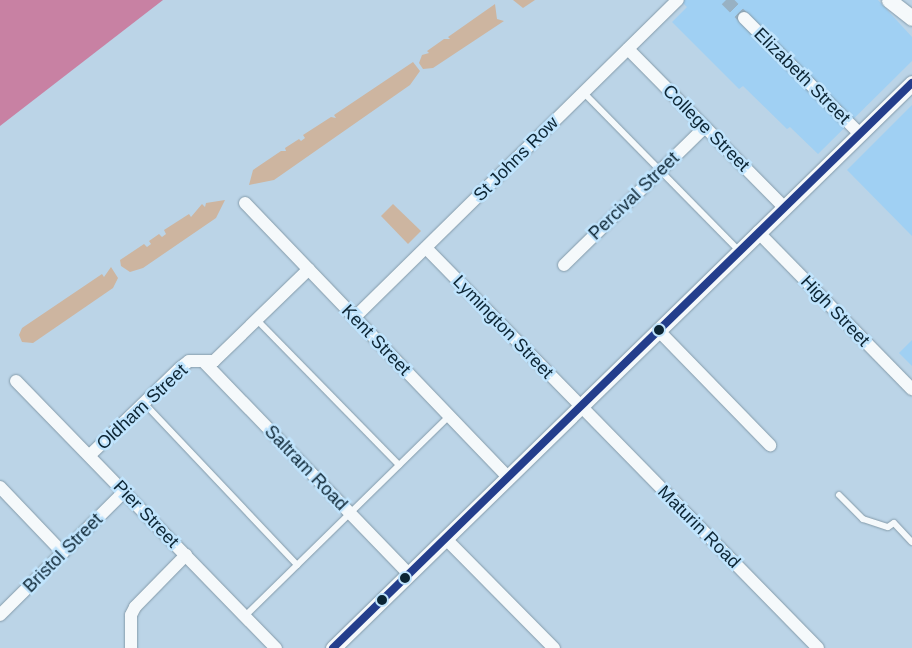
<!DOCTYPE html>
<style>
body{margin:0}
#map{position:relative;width:912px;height:648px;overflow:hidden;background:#bbd4e7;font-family:Arial,sans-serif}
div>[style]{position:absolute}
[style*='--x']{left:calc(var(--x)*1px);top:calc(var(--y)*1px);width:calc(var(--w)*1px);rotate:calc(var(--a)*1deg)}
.built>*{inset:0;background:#a0d0f3}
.green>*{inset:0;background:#cdb5a0}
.water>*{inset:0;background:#c881a3}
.minor-tunnel>*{height:12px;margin-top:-6px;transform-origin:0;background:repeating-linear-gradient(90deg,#98b1c3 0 12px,transparent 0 18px)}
.roads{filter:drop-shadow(0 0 1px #849baa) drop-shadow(0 0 1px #849baa)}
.service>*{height:6px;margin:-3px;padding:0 3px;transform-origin:3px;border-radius:3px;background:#f5f9fb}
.minor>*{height:12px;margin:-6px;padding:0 6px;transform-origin:6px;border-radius:6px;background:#f5f9fb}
.tertiary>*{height:15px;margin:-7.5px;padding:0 7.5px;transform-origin:7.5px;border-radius:7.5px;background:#f5f9fb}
.bus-1>*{height:8px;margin:-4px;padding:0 4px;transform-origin:4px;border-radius:4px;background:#243e8c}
.dots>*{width:14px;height:14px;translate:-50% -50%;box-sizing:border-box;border:2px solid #c0e4fd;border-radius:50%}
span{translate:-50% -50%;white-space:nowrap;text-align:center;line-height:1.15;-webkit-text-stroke:5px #c0e4fd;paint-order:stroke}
.street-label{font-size:18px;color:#0c2534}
</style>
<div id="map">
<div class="built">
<div style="clip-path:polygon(680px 0,878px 0,912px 37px,912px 61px,818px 154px,790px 127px,787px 129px,743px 86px,739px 89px,672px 22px,687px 7px)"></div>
<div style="clip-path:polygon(912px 105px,912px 236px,847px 170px)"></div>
<div style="clip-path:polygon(912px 340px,912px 366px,899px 353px)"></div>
</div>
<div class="green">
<div style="clip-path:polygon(513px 0,535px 0,523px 8px)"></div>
<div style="clip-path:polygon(495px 4px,497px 19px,504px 21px,433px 68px,423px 69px,419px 63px,422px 55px,429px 53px,427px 51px,444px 39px,450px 39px,448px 37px)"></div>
<div style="clip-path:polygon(413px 62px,420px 71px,410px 85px,274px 180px,249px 185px,253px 170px,281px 151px,286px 151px,285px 148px,299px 139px,301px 141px,305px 138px,303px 135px,331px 117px,336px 118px,334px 115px)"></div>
<div style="clip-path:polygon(225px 200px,216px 218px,143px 268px,130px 272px,121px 266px,120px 260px,144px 244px,147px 247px,151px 244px,149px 241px,159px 234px,162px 237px,166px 234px,164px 230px,189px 214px,191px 217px,202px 204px,205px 207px,206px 203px)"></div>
<div style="clip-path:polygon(393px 204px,421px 231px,408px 244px,381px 216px)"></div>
<div style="clip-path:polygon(111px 267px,118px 278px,113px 288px,33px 343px,22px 342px,19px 335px,22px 328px,102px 274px,104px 277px)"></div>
</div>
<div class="water">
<div style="clip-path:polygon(0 0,163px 0,0 126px)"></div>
</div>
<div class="minor-tunnel">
<div style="--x:726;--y:0;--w:25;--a:45"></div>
</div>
<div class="roads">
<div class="service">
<div style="--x:584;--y:93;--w:221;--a:45.5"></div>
<div style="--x:257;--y:320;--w:203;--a:45.6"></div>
<div style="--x:144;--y:403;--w:223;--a:46.6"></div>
<div style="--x:839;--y:495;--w:34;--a:45"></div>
<div style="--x:863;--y:519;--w:26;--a:18"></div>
<div style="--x:888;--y:527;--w:7;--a:-34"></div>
<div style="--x:894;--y:523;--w:26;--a:47"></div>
<div style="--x:245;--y:616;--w:286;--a:-44.4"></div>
</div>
<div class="minor">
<div style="--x:744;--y:18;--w:164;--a:45"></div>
<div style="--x:628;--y:49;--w:222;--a:45.4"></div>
<div style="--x:245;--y:203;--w:380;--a:46.2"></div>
<div style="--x:758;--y:232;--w:220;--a:45.6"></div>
<div style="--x:426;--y:248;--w:560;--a:45.58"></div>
<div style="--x:564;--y:265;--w:197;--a:-44.4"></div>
<div style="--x:354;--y:318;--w:454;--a:-44.5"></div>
<div style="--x:658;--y:330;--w:161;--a:45.8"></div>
<div style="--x:204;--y:362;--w:295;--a:46"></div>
<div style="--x:16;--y:381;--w:373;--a:45.8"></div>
<div style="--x:90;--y:455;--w:125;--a:-44"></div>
<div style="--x:180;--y:368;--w:11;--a:-38"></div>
<div style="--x:189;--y:361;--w:25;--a:0"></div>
<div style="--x:214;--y:361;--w:132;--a:-44.1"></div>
<div style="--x:0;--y:487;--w:91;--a:46.3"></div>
<div style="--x:445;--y:538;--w:155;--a:45.3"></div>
<div style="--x:0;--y:615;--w:176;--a:-44.8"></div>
<div style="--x:131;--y:648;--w:33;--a:-90"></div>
<div style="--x:131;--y:615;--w:9;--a:-63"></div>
<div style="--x:135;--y:607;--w:73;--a:-45.6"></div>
</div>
<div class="tertiary">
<div style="--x:889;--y:0;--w:29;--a:38"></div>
<div style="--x:333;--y:648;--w:809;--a:-44.3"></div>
</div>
</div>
<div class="bus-1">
<div style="--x:333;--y:648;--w:809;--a:-44.3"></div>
</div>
<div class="dots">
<div style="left:659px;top:330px;background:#0c2534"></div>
<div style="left:405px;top:578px;background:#0c2534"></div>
<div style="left:382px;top:600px;background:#0c2534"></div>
</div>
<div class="street-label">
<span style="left:802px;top:76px;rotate:45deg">Elizabeth Street</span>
<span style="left:706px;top:128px;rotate:45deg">College Street</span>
<span style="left:516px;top:159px;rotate:-45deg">St Johns Row</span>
<span style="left:634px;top:196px;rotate:-44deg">Percival Street</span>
<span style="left:835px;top:311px;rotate:46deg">High Street</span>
<span style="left:503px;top:327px;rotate:46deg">Lymington Street</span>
<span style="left:376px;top:340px;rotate:46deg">Kent Street</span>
<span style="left:142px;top:407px;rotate:-43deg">Oldham Street</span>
<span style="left:306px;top:468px;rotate:46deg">Saltram Road</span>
<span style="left:146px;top:514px;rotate:46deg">Pier Street</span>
<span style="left:699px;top:527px;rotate:45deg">Maturin Road</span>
<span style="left:63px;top:553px;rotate:-45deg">Bristol Street</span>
</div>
</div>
